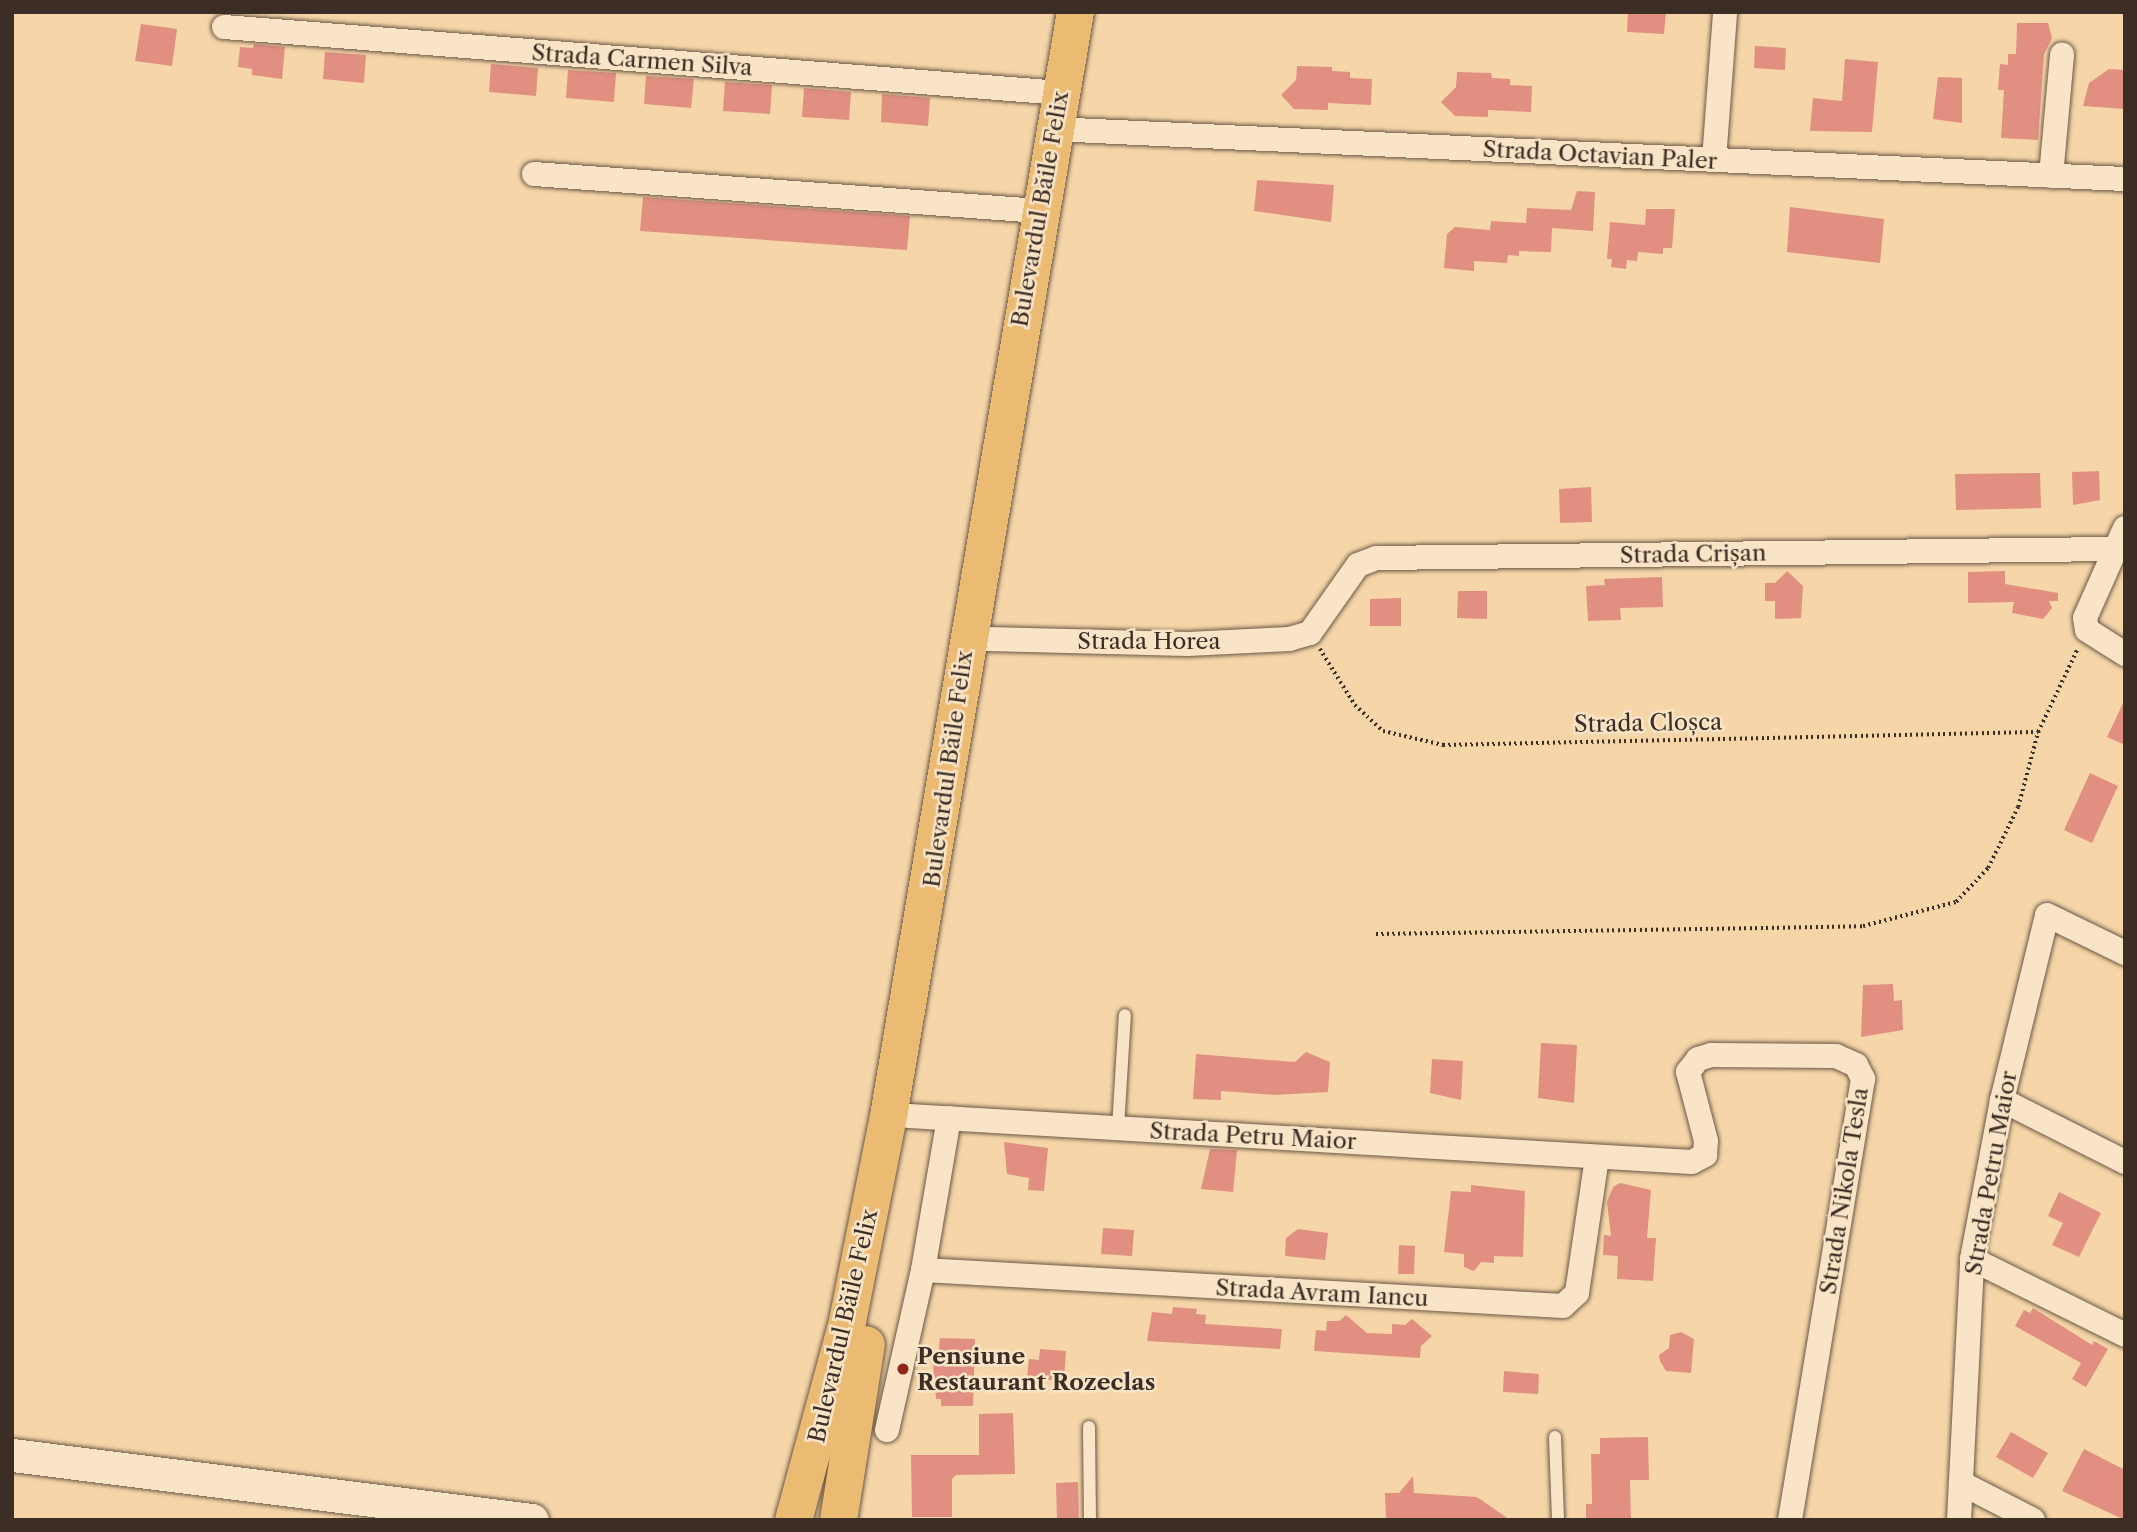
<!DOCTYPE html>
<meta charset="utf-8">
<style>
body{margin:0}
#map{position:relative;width:2137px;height:1532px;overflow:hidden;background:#f6d6a9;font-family:"Libre Caslon Text",serif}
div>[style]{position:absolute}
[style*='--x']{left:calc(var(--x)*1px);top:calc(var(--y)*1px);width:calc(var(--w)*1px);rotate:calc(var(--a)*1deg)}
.building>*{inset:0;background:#e08f81}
.path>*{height:3.5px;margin-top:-1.75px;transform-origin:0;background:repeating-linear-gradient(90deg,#3c2e25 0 2px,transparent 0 5.5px)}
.roads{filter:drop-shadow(0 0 2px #6a5846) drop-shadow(0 0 2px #6a5846)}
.lane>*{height:12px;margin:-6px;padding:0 6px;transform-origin:6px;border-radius:6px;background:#f9e4c7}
.street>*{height:24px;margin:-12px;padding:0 12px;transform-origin:12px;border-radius:12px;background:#f9e4c7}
.secondary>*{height:33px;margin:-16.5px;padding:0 16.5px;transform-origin:16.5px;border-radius:16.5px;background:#f9e4c7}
.primary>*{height:37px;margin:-18.5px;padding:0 18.5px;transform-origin:18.5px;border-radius:18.5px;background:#ebbb74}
.dots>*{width:19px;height:19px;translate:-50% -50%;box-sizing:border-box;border:4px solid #f9e4c7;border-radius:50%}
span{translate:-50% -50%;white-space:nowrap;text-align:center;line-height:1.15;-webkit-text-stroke:5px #f9e4c7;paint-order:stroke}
.street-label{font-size:23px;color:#3c2e25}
.poi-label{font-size:23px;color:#3c2e25;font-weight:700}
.left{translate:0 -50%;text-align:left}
.frame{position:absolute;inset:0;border:14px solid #3c2e25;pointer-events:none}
</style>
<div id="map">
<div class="building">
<div style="clip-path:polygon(1628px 12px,1666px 12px,1664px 34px,1627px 32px)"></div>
<div style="clip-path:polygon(2017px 23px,2048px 23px,2052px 38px,2044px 54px,2038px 140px,2001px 138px,2004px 90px,1998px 90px,2000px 64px,2008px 65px,2008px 54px,2016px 54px)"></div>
<div style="clip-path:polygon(141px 24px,177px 29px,172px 66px,135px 61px)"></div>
<div style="clip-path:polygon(254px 44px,285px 47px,282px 79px,252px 75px,252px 69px,238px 67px,240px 47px,253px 48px)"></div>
<div style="clip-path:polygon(1755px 46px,1786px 48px,1785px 70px,1754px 68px)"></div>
<div style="clip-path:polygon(325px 52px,366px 55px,364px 83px,323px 79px)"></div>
<div style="clip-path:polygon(1845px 59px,1878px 62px,1872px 132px,1810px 131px,1813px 98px,1842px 101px)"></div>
<div style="clip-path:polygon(491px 64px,538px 68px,536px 96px,489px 92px)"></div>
<div style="clip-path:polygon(1297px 66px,1332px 67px,1332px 71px,1350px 72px,1350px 78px,1372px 79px,1371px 105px,1328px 103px,1328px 110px,1294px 109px,1281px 95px,1296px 80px)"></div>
<div style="clip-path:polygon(2109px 69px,2125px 70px,2125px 109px,2083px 106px,2089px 83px)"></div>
<div style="clip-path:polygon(568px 70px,616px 73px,614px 102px,566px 98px)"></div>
<div style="clip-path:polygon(1457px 72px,1491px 73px,1492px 78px,1510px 79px,1510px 85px,1532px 86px,1531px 112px,1488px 110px,1488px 117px,1455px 116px,1441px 102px,1456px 87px)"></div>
<div style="clip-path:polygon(646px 76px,694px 79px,691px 108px,644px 104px)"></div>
<div style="clip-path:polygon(1938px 77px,1962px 78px,1962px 123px,1933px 119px)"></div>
<div style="clip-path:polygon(725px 82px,772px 85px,770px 114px,723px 111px)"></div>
<div style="clip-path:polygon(804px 88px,851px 92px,849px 120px,802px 117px)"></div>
<div style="clip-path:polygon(882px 94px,930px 98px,928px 126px,881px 122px)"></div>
<div style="clip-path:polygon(1257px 180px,1334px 185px,1331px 222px,1254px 211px)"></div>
<div style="clip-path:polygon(1577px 191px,1595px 192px,1593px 231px,1552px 228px,1551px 252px,1519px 251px,1519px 256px,1508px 255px,1507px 263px,1474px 261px,1474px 271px,1444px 268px,1447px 234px,1455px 227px,1490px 230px,1491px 221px,1526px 223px,1527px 208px,1571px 210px)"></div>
<div style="clip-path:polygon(643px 197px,910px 216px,907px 250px,640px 231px)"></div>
<div style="clip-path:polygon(1790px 207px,1884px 219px,1880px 263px,1787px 252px)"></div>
<div style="clip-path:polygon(1646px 209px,1675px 209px,1672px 248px,1663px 248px,1663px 254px,1638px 252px,1637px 261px,1627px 260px,1626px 269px,1611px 267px,1612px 259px,1607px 259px,1610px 222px,1645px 225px)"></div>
<div style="clip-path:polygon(2099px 471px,2100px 500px,2073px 505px,2072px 472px)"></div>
<div style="clip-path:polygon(2040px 473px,2041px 508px,1956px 510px,1955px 474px)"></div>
<div style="clip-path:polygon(1591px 487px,1592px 522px,1560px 523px,1559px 489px)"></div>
<div style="clip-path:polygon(1787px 571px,1803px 586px,1801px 618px,1775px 619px,1775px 601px,1765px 601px,1765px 583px,1775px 583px)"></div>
<div style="clip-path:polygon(2005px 571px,2005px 584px,2058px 593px,2058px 601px,2049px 601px,2052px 608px,2043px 619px,2012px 613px,2014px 602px,1968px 603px,1968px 572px)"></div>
<div style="clip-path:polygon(1662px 577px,1663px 607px,1620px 608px,1621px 620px,1588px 621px,1586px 586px,1605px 585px,1604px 579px)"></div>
<div style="clip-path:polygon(1458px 591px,1487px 591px,1487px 619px,1457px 618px)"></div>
<div style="clip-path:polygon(1401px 598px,1401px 626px,1370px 626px,1370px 599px)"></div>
<div style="clip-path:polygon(2125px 699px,2125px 745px,2107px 737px)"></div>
<div style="clip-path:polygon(2090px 773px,2118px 786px,2092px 843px,2064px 830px)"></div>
<div style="clip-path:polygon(1893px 984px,1894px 1001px,1902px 1000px,1903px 1030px,1861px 1037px,1863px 985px)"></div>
<div style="clip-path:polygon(1541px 1043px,1577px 1045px,1574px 1103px,1538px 1098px)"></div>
<div style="clip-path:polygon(1306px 1052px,1330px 1062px,1328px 1092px,1274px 1095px,1221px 1091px,1221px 1100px,1193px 1099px,1196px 1054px,1295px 1062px)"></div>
<div style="clip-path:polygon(1432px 1059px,1463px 1061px,1461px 1100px,1430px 1093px)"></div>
<div style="clip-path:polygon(1004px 1142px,1048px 1148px,1044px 1191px,1028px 1190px,1029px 1178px,1007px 1174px)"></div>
<div style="clip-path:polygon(1210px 1149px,1237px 1150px,1233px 1192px,1201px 1189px)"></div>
<div style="clip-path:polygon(1620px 1183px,1651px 1190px,1647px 1238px,1656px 1238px,1653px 1281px,1617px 1279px,1618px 1256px,1603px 1255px,1604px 1235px,1611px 1236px,1607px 1202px,1613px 1187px)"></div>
<div style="clip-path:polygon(1471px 1185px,1525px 1191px,1523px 1257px,1494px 1256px,1494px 1263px,1481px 1262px,1474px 1271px,1464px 1267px,1464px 1254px,1444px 1252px,1451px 1191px,1471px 1192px)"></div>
<div style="clip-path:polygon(2059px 1192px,2101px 1213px,2079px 1257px,2052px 1245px,2063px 1223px,2048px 1216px)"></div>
<div style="clip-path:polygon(1103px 1228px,1134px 1230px,1132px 1256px,1101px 1254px)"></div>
<div style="clip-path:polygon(1298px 1229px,1328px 1233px,1325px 1260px,1285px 1256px,1286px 1238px)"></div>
<div style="clip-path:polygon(1399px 1245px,1415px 1246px,1414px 1274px,1398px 1274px)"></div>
<div style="clip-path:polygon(1173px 1307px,1197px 1309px,1196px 1314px,1206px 1315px,1205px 1324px,1282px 1329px,1280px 1349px,1147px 1341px,1152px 1312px,1172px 1314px)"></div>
<div style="clip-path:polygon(2033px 1308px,2092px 1345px,2094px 1341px,2108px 1349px,2086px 1387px,2072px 1379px,2081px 1363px,2015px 1326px,2024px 1310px,2030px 1313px)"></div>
<div style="clip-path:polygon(1346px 1315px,1367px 1333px,1392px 1334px,1392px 1324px,1405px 1325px,1412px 1319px,1432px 1336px,1421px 1346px,1420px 1358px,1314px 1351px,1316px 1330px,1326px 1331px,1327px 1321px,1339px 1321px)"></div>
<div style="clip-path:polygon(1681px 1332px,1694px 1339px,1691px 1373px,1666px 1371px,1660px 1361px,1659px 1355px,1669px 1348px,1670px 1335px)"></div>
<div style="clip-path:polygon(940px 1338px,975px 1339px,973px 1406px,941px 1406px,941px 1399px,936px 1399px,933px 1365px,937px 1366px)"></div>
<div style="clip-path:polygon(1040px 1349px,1066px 1351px,1064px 1381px,1027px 1378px,1029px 1359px,1039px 1360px)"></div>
<div style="clip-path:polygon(1504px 1371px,1539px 1374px,1538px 1394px,1503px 1392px)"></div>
<div style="clip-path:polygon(1013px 1413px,1015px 1474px,956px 1475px,952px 1479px,952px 1517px,912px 1517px,911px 1455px,979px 1455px,979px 1414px)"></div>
<div style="clip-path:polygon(2011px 1432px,2048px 1453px,2033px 1478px,1996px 1457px)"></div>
<div style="clip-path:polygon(1648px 1437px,1649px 1480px,1630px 1480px,1631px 1520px,1586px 1520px,1586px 1504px,1592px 1504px,1591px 1454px,1600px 1454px,1600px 1438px)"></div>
<div style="clip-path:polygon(2084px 1449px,2125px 1470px,2125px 1520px,2062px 1491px)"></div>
<div style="clip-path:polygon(1413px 1476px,1414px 1493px,1477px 1497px,1510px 1520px,1386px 1520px,1385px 1493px,1399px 1493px)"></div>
<div style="clip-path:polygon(1078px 1482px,1079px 1520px,1057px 1520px,1056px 1483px)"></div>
</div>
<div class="path">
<div style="--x:1320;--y:649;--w:66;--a:58"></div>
<div style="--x:1355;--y:705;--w:38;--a:43"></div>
<div style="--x:1383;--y:731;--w:62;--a:13.1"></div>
<div style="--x:1443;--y:745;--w:595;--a:-1.25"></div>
<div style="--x:1376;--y:934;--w:487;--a:-0.9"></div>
<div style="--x:1863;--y:926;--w:96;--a:-14.5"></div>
<div style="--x:1956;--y:902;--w:47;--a:-46.7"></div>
<div style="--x:1988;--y:868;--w:68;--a:-63.8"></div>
<div style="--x:2018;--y:807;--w:78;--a:-75.1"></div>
<div style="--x:2038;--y:732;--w:91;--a:-64.6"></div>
</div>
<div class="roads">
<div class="lane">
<div style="--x:1118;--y:1128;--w:113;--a:-86.5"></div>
<div style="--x:1089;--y:1427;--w:93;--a:89.4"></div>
<div style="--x:1555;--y:1437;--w:83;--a:87.9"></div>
</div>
<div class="street">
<div style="--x:224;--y:27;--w:839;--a:4.51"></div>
<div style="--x:1074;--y:130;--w:1052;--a:2.67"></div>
<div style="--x:1714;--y:160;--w:148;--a:-85.7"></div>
<div style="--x:534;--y:174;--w:506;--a:4.19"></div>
<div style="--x:2051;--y:176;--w:122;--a:-84.8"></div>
<div style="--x:2125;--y:528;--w:98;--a:114"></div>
<div style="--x:2085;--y:618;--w:12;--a:81"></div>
<div style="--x:2087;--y:630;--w:45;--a:32.3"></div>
<div style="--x:987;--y:639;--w:201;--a:1.4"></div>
<div style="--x:1188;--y:644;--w:101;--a:-2.8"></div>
<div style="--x:1289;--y:639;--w:22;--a:-16"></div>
<div style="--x:1310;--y:633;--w:83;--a:-54.8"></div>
<div style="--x:1358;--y:565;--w:19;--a:-21"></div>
<div style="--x:1376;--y:558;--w:736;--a:-0.7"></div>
<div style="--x:2002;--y:1100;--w:138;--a:26.8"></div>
<div style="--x:909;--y:1116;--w:784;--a:3.36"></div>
<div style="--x:1692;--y:1162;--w:15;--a:-28"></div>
<div style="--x:1705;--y:1155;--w:14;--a:-86"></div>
<div style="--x:1706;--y:1141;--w:71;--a:-104.6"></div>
<div style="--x:1688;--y:1072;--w:16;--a:-52"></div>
<div style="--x:1698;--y:1059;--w:14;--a:-17"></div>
<div style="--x:1711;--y:1055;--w:125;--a:0.5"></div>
<div style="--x:1836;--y:1056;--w:22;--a:24"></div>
<div style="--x:1856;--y:1065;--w:16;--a:63"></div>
<div style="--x:1863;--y:1079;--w:447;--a:99.4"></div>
<div style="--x:1972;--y:1259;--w:171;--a:26.4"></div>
<div style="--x:923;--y:1270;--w:641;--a:3.22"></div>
<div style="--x:1563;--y:1306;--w:19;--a:-43"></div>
<div style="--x:1577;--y:1293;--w:137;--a:-81.6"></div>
<div style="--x:887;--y:1430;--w:164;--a:-77.3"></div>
<div style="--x:923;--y:1270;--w:154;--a:-80.3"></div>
<div style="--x:1961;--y:1483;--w:81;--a:27.2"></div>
<div style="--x:1959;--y:1520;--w:261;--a:-87.1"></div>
<div style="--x:1972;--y:1259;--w:162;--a:-79.3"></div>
<div style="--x:2002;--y:1100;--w:190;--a:-76.3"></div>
<div style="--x:2047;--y:915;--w:87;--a:26"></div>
</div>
<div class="secondary">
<div style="--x:12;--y:1455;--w:524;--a:7.13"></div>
</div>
<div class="primary">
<div style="--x:793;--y:1520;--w:206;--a:-74.8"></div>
<div style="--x:847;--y:1321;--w:215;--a:-78.7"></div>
<div style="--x:889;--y:1110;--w:1114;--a:-80.39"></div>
<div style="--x:838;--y:1520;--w:178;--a:-81"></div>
</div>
</div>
<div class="dots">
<div style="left:903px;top:1369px;background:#8f2418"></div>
</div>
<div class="street-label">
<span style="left:642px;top:60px;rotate:4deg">Strada Carmen Silva</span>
<span style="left:1600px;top:155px;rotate:3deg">Strada Octavian Paler</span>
<span style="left:1040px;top:209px;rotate:-80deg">Bulevardul Băile Felix</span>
<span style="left:1693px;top:554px;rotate:-1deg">Strada Crișan</span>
<span style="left:1149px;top:641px">Strada Horea</span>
<span style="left:1648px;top:723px;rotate:-1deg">Strada Cloșca</span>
<span style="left:948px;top:769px;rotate:-82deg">Bulevardul Băile Felix</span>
<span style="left:1253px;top:1136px;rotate:3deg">Strada Petru Maior</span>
<span style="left:1991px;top:1173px;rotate:-80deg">Strada Petru Maior</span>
<span style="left:1844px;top:1191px;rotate:-81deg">Strada Nikola Tesla</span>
<span style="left:1322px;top:1293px;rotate:3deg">Strada Avram Iancu</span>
<span style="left:843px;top:1326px;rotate:-77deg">Bulevardul Băile Felix</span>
</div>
<div class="poi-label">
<span class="left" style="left:917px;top:1369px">Pensiune<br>Restaurant Rozeclas</span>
</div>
<div class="frame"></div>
</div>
